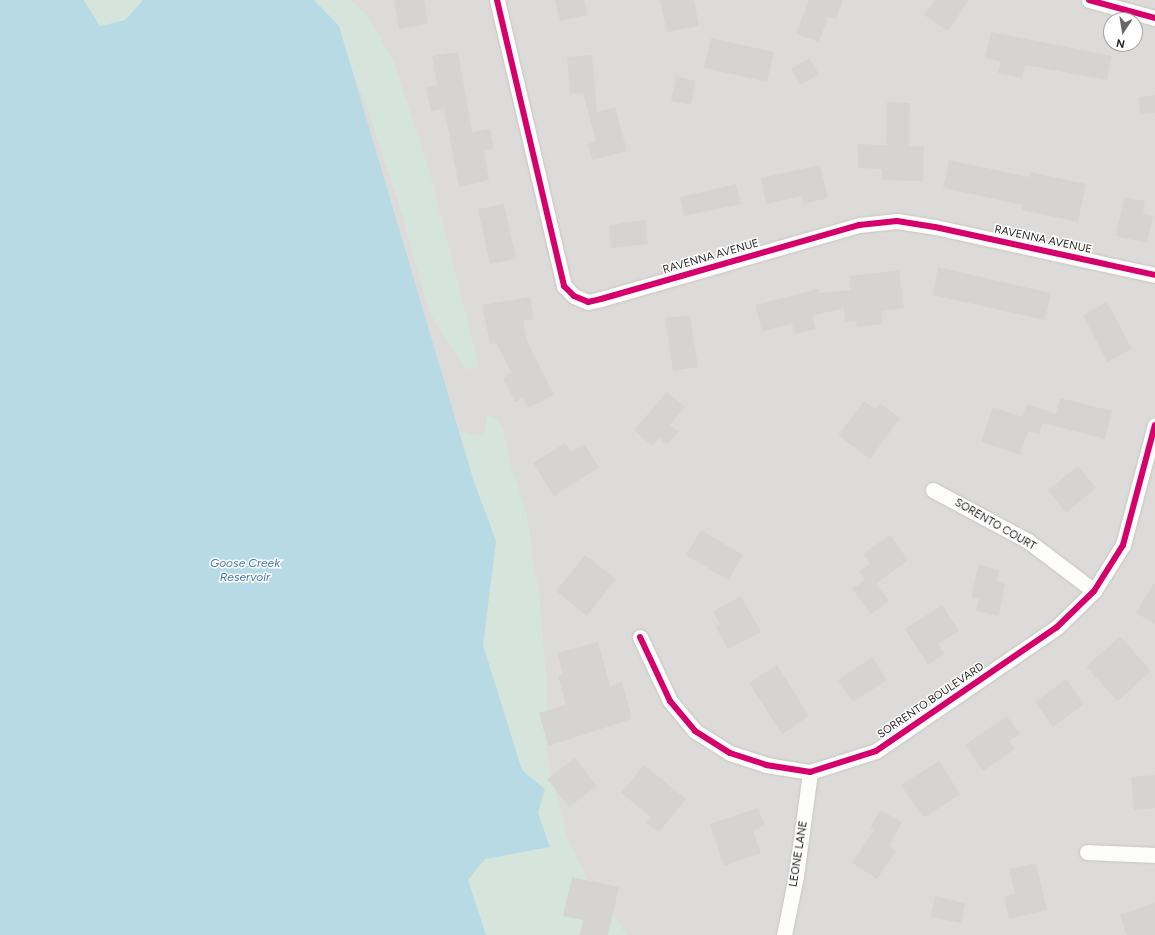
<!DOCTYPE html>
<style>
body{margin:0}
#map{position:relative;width:1155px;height:935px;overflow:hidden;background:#eeece7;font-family:Figtree,sans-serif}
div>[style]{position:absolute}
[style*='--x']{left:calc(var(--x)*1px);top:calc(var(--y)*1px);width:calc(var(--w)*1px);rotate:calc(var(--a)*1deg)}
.residential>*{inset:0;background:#dddbd9}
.wetland>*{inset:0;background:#d5e5db}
.water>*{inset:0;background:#b8dae4}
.building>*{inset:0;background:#d6d4d0}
.roads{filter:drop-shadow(0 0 1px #c6c6c3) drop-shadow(0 0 1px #c6c6c3)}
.minor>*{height:15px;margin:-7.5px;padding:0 7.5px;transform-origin:7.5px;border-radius:7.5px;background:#fcfcfb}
.cycleway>*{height:6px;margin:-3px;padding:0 3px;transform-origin:3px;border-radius:3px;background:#d6006c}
span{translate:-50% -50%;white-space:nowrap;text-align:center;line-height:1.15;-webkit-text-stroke:3px #fff;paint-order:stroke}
.street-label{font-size:11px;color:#1f1f1f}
.water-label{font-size:12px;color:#4075af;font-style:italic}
.north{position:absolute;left:1103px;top:12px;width:40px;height:40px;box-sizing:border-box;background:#fff;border:1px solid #a5a5a5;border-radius:50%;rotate:192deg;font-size:11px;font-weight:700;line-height:16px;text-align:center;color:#1f1f1f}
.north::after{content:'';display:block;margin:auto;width:14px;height:18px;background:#676765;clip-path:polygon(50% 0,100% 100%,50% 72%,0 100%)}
</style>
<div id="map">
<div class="residential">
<div style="clip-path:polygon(evenodd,314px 0,1155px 0,1155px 935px,494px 935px,459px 431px,314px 0,1111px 20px,1135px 20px,1135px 44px,1111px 44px,1111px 20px)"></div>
</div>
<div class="wetland">
<div style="clip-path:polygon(84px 0,143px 0,125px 20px,100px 26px)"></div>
<div style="clip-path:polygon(289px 0,351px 0,370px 19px,394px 63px,430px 174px,479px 367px,465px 369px,428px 310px,403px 217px,366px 104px,334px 25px)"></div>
<div style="clip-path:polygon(486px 414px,496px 419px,502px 427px,510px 463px,526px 511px,540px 603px,546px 677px,547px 754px,567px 836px,598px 904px,616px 918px,626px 935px,438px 935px,457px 430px,478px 436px,487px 430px)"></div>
</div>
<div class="water">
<div style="clip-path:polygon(0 0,84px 0,100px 26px,125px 20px,143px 0,314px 0,339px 26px,474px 482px,496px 541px,483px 645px,522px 770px,545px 789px,538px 813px,550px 847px,485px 859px,468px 880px,486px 935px,0 935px)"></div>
</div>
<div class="building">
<div style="clip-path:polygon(394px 0,424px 0,428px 24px,399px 29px)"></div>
<div style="clip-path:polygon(555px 0,584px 0,587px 15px,560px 21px)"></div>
<div style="clip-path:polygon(660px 0,694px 0,699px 26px,667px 32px)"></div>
<div style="clip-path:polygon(809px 0,843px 0,836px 19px,828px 17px,819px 42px,796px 34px)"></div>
<div style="clip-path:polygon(935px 0,969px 0,948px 31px,924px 15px)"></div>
<div style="clip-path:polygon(991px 32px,1112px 56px,1107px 80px,1025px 65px,1022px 78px,998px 73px,1001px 62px,985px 58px)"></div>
<div style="clip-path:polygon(711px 38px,774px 52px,767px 82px,704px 68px)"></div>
<div style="clip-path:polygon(458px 52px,472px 132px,490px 129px,494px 149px,484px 150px,489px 180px,459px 187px,444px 108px,431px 111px,426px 87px,437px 85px,432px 56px)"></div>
<div style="clip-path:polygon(592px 55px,597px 112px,615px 107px,627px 151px,592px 160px,588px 144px,596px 141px,583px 93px,570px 94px,567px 57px)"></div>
<div style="clip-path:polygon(809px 58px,819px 74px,801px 85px,791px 69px)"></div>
<div style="clip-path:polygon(676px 76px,696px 81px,691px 105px,671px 101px)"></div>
<div style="clip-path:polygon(1155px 95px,1155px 113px,1140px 114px,1139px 97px)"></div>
<div style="clip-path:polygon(887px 102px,910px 103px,909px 146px,924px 147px,923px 181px,882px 180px,882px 169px,858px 168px,858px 144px,886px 145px)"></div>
<div style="clip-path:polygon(949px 160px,1029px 177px,1030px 172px,1086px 184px,1078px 222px,1022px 210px,1023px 205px,943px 188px)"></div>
<div style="clip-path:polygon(820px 165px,828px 198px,804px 204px,802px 196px,766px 204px,761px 178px)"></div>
<div style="clip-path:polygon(736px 184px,741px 204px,684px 216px,680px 197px)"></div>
<div style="clip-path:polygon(1124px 197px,1145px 201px,1143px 214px,1153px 216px,1147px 243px,1116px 236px)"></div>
<div style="clip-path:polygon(504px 204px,516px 259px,490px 264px,478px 209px)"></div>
<div style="clip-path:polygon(645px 220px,648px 244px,611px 248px,609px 225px)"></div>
<div style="clip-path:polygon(938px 267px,1051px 293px,1045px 320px,933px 295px)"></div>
<div style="clip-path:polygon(899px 270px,904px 308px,881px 311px,883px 324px,857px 327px,856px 321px,845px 322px,844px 308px,812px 316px,816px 329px,795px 334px,792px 324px,762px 331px,755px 305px,818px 289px,819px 293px,851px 290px,849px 276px)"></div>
<div style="clip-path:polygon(530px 297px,534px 319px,523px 321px,527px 341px,554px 395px,528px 408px,523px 398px,515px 402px,503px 378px,512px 373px,496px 343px,490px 344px,482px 305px)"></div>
<div style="clip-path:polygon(1107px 302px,1132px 349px,1107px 362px,1083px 315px)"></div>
<div style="clip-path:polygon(690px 315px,698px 367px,673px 371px,665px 318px)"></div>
<div style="clip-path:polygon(667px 392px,685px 407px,670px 425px,679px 432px,667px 445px,659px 438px,652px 446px,634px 430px)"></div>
<div style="clip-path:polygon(1060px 398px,1112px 411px,1105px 439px,1043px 423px,1039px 435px,1028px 431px,1020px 455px,981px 442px,993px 407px,1022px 417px,1027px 404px,1056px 414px)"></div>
<div style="clip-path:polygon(864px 401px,875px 409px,880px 403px,900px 418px,870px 459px,838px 435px)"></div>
<div style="clip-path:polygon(565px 443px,571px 452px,584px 444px,599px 467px,554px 496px,533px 463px)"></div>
<div style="clip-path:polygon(1078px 466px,1096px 488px,1066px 513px,1048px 490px)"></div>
<div style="clip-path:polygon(701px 530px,743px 555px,728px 580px,686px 555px)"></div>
<div style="clip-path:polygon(890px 535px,908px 560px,876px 584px,889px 601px,871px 614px,852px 589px,865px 580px,859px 571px,870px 564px,863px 554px)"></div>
<div style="clip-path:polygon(585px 555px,616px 579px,587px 616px,556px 591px)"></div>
<div style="clip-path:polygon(978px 565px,999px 570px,997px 582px,1005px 584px,999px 616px,976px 611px,979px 599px,971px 597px)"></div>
<div style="clip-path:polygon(1155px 581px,1155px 624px,1136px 613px)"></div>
<div style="clip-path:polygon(741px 596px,761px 632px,728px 649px,715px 626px,720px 624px,713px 611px)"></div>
<div style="clip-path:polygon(942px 605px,959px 631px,938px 644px,945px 654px,928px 665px,905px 629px)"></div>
<div style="clip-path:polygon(1120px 636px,1151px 671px,1118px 701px,1086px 667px)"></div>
<div style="clip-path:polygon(598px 642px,610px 686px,622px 682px,632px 719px,548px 746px,539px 713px,566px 705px,558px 676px,563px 674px,557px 653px)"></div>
<div style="clip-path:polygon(872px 657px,887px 680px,853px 702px,838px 680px)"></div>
<div style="clip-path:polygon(777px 665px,809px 716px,782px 734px,749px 683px)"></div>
<div style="clip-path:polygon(1066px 679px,1084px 704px,1053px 727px,1035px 702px)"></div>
<div style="clip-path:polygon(1007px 716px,1020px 734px,1009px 741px,1015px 749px,983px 771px,965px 745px)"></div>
<div style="clip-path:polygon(575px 758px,597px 786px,569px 807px,547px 779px)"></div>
<div style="clip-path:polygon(939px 761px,960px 794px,927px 816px,922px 816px,901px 785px)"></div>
<div style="clip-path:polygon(644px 765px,686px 799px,659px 832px,646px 823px,651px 817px,621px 793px)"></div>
<div style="clip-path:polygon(1155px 775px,1155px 808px,1134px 810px,1131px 777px)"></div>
<div style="clip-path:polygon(758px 808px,765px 826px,753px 830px,761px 853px,724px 866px,710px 824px)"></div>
<div style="clip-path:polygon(880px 810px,902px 822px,889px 846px,896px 851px,877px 879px,852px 863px,874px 830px,870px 828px)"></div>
<div style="clip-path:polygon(1036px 863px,1047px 910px,1009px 919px,1004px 897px,1015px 894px,1009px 869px)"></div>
<div style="clip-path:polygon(572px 877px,619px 887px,608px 935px,580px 935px,583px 920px,563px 916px)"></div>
<div style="clip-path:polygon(935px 896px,965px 903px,961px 923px,931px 917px)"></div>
<div style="clip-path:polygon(1155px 902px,1155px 935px,1127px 935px,1120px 915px)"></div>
</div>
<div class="roads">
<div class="minor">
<div style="--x:497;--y:0;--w:294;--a:76.8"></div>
<div style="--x:564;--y:286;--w:14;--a:45"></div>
<div style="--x:574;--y:296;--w:15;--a:23"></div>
<div style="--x:588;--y:302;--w:13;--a:-13"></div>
<div style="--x:601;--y:299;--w:268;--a:-16"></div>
<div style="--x:859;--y:225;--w:38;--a:-6"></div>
<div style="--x:897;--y:221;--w:38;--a:9"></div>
<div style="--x:935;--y:227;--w:225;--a:12.3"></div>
<div style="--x:1089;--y:0;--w:68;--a:15.3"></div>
<div style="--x:933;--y:490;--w:108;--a:28.2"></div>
<div style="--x:1028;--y:541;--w:83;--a:37.1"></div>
<div style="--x:640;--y:637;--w:71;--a:64.9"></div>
<div style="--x:670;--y:701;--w:39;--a:50"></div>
<div style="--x:695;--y:731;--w:41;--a:32.2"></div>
<div style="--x:730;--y:753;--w:38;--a:18"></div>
<div style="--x:766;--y:765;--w:45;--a:9"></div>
<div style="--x:810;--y:772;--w:69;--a:-17.7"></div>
<div style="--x:876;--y:751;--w:219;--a:-34.4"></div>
<div style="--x:1057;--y:627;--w:52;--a:-44.2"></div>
<div style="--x:1094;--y:591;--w:54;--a:-57.8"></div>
<div style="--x:1123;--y:545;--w:124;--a:-75.1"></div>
<div style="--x:1087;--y:852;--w:68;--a:2.5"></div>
<div style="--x:784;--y:935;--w:60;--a:-78.5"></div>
<div style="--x:796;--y:876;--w:105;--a:-82.3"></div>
</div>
</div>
<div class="cycleway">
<div style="--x:497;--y:0;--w:294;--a:76.8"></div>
<div style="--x:564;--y:286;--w:14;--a:45"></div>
<div style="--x:574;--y:296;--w:15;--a:23"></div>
<div style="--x:588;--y:302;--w:13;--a:-13"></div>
<div style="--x:601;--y:299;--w:268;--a:-16"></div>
<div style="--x:859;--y:225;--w:38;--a:-6"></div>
<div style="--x:897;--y:221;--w:38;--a:9"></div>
<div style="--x:935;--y:227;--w:225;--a:12.3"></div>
<div style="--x:1089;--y:0;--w:68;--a:15.3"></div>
<div style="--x:640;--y:637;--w:71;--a:64.9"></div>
<div style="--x:670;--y:701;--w:39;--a:50"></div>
<div style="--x:695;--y:731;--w:41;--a:32.2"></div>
<div style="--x:730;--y:753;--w:38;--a:18"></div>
<div style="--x:766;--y:765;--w:45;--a:9"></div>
<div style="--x:810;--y:772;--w:69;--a:-17.7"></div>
<div style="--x:876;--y:751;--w:219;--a:-34.4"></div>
<div style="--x:1057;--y:627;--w:52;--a:-44.2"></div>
<div style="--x:1094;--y:591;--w:54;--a:-57.8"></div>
<div style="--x:1123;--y:545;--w:124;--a:-75.1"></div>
</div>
<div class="street-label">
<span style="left:1043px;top:240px;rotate:12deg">RAVENNA AVENUE</span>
<span style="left:711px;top:257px;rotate:-16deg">RAVENNA AVENUE</span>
<span style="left:995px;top:525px;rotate:30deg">SORENTO COURT</span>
<span style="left:931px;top:701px;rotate:-34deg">SORRENTO BOULEVARD</span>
<span style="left:799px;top:854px;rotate:-81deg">LEONE LANE</span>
</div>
<div class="water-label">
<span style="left:245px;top:571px">Goose Creek<br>Reservoir</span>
</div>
<div class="north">N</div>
</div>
